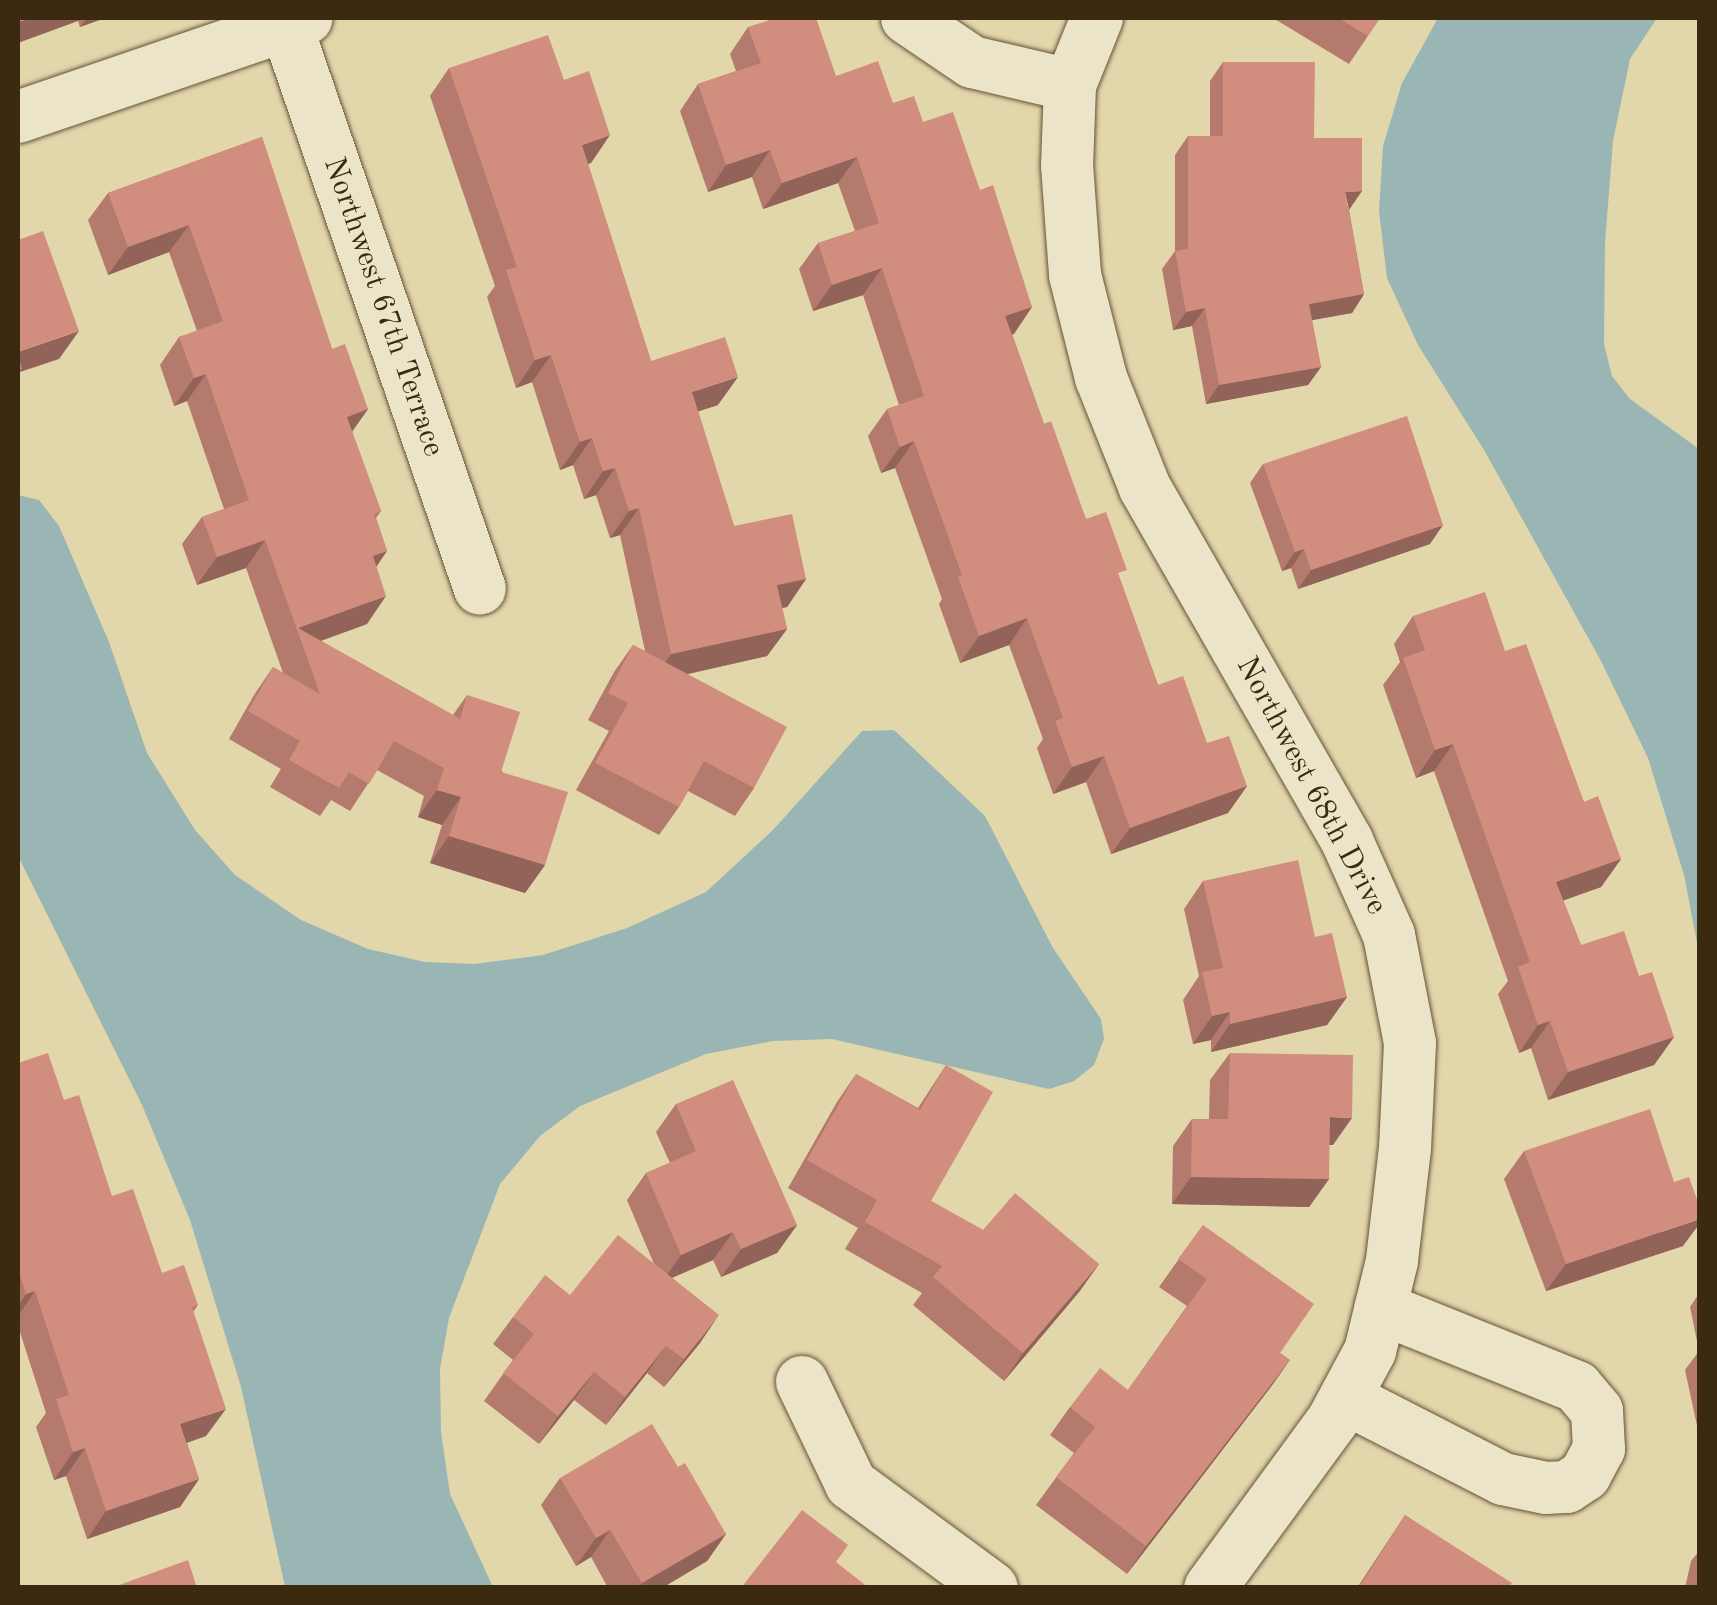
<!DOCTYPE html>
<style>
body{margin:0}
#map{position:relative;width:1717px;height:1605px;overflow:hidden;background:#e2d6ab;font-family:"Old Standard TT",serif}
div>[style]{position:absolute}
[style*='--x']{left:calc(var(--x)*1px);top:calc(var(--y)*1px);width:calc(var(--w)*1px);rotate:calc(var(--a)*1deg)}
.water>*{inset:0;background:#99b6b5}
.roads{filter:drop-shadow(0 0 2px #655437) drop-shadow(0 0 2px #655437)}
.minor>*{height:52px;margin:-26px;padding:0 26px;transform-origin:26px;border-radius:26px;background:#ece4c8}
.wall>*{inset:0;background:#b47a6d}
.shaded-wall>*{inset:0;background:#926359}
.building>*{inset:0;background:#d18e7f}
span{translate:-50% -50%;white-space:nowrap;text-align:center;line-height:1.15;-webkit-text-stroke:9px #ece4c8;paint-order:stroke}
.street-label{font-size:30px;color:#3b2910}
.frame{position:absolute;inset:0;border:20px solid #3b2910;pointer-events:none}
</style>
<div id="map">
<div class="water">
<div style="clip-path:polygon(1438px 18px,1657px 18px,1630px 59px,1613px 141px,1605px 243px,1604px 344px,1612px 376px,1630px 399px,1699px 449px,1699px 953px,1684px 875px,1648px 758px,1601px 661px,1484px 450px,1418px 345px,1387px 278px,1379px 211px,1383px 146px,1402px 83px)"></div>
<div style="clip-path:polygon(18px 495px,39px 500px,59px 526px,109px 642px,147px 753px,195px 830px,235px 875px,301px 920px,368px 949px,425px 962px,475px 964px,543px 955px,627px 928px,706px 892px,773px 830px,862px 731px,894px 730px,985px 816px,1053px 948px,1101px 1019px,1104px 1039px,1094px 1065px,1074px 1081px,1049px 1089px,832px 1039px,773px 1041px,706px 1054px,580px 1106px,540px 1136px,500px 1184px,449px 1318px,440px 1369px,441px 1432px,450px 1494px,493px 1587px,285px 1587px,241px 1387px,190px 1220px,142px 1105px,18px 856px)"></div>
</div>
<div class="roads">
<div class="minor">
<div style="--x:907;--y:18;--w:78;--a:34.1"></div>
<div style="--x:972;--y:62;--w:101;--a:13.2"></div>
<div style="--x:1097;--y:18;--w:72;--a:111.9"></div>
<div style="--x:1070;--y:85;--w:80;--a:92.1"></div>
<div style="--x:1067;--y:165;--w:110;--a:85.8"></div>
<div style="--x:1075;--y:275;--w:106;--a:75.8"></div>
<div style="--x:1101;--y:378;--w:118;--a:68.2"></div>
<div style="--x:1145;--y:488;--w:407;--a:60.2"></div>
<div style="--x:1347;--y:841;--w:103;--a:65.9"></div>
<div style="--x:1389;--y:935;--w:110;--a:79"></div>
<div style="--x:1410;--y:1043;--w:105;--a:92.7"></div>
<div style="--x:1405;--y:1148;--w:114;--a:96.6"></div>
<div style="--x:1392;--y:1261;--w:93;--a:103.7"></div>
<div style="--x:1370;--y:1351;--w:78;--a:118.2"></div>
<div style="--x:1333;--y:1420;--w:208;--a:126.2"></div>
<div style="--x:286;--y:25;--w:596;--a:71.02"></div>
<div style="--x:18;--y:117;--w:305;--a:-18.9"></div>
<div style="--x:802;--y:1382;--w:113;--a:64.3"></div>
<div style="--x:851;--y:1484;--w:175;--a:36.4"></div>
<div style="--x:1345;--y:1398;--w:178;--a:27.1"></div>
<div style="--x:1503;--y:1479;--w:44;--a:11.8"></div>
<div style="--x:1546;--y:1488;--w:21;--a:-3"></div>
<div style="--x:1567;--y:1487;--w:22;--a:-34"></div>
<div style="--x:1585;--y:1475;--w:30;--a:-62"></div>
<div style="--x:1599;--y:1449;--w:38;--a:-93"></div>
<div style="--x:1597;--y:1411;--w:31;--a:-130"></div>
<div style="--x:1577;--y:1387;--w:212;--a:-158.1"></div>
</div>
</div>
<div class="wall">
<div style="clip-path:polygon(18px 18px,105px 18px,80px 27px,78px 21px)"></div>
<div style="clip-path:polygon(1273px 18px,1380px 18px,1349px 64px)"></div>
<div style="clip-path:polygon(748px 27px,836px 76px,893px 103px,923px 122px,980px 190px,1032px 307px,1012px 334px,1044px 424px,1086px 519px,1120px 579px,1158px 685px,1207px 743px,1247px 786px,1228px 813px,1111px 854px,1086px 782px,1053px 794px,1037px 748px,1043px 739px,1009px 645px,960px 663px,939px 604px,942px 599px,895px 468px,881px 473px,868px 436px,887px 409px,899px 405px,863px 295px,813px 311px,799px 269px,818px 243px,855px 231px,838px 183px,763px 209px,752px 177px,708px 192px,680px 111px,698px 84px,736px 71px,730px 54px)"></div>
<div style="clip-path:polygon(1223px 62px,1314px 138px,1349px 210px,1364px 294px,1352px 313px,1312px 320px,1321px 367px,1308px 385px,1206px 404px,1192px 326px,1173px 330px,1162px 269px,1175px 251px,1175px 155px,1188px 136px,1210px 136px,1210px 81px)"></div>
<div style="clip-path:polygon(449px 68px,591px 163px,588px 164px,651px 361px,718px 405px,698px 411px,734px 526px,806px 579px,787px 607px,782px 608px,787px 629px,767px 656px,688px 674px,754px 788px,735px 816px,688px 791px,679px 807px,659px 835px,576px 790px,609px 731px,588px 720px,614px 672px,633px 645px,645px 651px,620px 535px,610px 538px,596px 495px,584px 499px,573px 465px,560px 470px,532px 382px,516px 388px,487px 297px,495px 286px,430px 96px)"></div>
<div style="clip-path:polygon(262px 137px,332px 349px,368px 409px,352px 432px,381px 511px,376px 518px,387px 551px,376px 566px,367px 624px,321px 641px,453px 715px,467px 695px,545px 865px,525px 893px,430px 863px,442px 825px,418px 817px,424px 796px,377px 770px,350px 811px,331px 800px,320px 816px,270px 787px,281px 769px,229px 739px,254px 695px,273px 667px,283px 673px,246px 568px,197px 585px,182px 544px,202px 517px,224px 509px,187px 401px,174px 406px,160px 365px,179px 337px,197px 331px,169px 252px,108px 275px,88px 220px,108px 193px)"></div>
<div style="clip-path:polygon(1263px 464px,1430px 544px,1298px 589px,1291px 568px,1282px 571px,1250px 483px)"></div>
<div style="clip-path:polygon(1413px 616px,1505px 651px,1584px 802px,1621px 859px,1601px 887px,1563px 900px,1581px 945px,1639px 976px,1674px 1037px,1654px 1065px,1548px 1100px,1531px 1048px,1519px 1053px,1498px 994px,1508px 981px,1434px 771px,1416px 778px,1383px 685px,1400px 662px,1394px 644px)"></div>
<div style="clip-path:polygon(1203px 881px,1315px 937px,1347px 997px,1327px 1025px,1211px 1052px,1211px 1040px,1193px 1044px,1183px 1000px,1199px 976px,1184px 909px)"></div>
<div style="clip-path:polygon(1230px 1053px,1333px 1145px,1329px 1145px,1329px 1179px,1309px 1207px,1172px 1204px,1173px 1146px,1192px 1119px,1209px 1119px,1210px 1080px)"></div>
<div style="clip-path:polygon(18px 1063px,64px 1100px,112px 1196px,162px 1273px,198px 1305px,193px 1312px,206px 1436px,187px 1443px,199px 1479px,180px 1507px,87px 1539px,66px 1476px,54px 1480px,36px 1427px,46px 1413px,18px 1326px)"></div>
<div style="clip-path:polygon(946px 1065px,931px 1201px,983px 1230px,1099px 1264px,1079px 1292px,1004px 1381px,913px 1305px,922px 1293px,845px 1249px,858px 1228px,788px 1188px,837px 1102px,856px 1074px,918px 1108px)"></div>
<div style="clip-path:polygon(676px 1104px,797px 1225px,777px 1253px,721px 1277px,713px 1260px,672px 1278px,700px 1343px,664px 1387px,647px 1373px,606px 1425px,574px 1400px,539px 1444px,484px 1401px,513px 1360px,493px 1344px,513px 1317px,654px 1264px,627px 1200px,646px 1173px,670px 1163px,656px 1132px)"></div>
<div style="clip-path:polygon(1524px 1151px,1683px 1246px,1546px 1291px,1504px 1179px)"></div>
<div style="clip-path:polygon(1203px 1225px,1280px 1353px,1290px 1360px,1270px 1388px,1127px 1574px,1036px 1505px,1074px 1453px,1050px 1435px,1070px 1407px,1128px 1390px,1187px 1306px,1159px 1287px)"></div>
<div style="clip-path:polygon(1700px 1292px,1699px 1435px,1685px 1370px,1699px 1351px,1690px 1307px)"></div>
<div style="clip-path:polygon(678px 1467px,726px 1534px,707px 1561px,662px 1588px,608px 1588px,591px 1557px,576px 1566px,541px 1505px,560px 1478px)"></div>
<div style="clip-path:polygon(1405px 1515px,1509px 1588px,1357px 1588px)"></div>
<div style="clip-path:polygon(1700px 1550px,1700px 1588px,1685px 1588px,1691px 1561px)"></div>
</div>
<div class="shaded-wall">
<div style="clip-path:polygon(31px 18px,81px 18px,78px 21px,18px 43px,18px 22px)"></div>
<div style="clip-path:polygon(87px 18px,105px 18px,80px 27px)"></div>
<div style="clip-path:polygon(610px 135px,591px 163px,562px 172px,582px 145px)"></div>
<div style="clip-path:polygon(770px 150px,752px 177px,708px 192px,726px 165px)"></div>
<div style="clip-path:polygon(857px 157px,838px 183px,763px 209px,782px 183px)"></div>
<div style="clip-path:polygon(1362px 191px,1349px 210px,1345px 192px)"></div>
<div style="clip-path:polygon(189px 225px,169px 252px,108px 275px,128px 247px)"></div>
<div style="clip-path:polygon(882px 268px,863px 295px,813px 311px,832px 285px)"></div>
<div style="clip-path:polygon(1364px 294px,1352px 313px,1296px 323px,1309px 304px)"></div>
<div style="clip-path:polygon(1032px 307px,1014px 334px,986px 342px,1005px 316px)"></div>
<div style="clip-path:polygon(1205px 308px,1192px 326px,1173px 330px,1186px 312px)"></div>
<div style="clip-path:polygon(79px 331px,59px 359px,20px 372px,18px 376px,18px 352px)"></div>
<div style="clip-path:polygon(551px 355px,532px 382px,516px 388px,535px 360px)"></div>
<div style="clip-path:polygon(1321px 367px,1308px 385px,1206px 404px,1219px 385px)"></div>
<div style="clip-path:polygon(206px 374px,187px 401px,174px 406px,194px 378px)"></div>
<div style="clip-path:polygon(738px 377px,718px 405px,672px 420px,692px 392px)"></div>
<div style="clip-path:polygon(368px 409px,348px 437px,347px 417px)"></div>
<div style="clip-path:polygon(592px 438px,573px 465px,560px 470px,580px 442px)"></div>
<div style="clip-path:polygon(914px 441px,895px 468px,881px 473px,900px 447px)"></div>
<div style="clip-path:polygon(615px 468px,596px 495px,584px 499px,603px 471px)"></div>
<div style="clip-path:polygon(639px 508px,620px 535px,610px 538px,629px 511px)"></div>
<div style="clip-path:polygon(1443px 525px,1430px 544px,1298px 589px,1311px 570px)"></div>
<div style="clip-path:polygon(265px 540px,246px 568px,197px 585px,217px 557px)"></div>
<div style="clip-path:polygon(1304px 549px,1291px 568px,1282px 571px,1295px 552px)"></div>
<div style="clip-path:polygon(387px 551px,368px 579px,373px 556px)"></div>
<div style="clip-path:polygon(806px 579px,787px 607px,758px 612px,777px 585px)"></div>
<div style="clip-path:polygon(386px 596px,367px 624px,303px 647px,298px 628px)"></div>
<div style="clip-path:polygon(1027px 618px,1009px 645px,960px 663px,979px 636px)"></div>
<div style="clip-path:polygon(787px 629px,767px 656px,652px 682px,671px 654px)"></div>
<div style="clip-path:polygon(1453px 744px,1434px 771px,1416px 778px,1435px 750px)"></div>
<div style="clip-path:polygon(1104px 756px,1086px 782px,1053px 794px,1072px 767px)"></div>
<div style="clip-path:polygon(1247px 786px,1228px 813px,1111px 854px,1130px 828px)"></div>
<div style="clip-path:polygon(437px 790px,461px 797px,442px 825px,418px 817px)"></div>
<div style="clip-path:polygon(449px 836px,545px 865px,525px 893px,430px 863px)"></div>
<div style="clip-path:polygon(1621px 859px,1601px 887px,1537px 910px,1556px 882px)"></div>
<div style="clip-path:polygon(1347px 997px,1327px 1025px,1211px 1052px,1230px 1024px)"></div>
<div style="clip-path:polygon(1230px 1012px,1211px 1040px,1193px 1044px,1212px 1016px)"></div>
<div style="clip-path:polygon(1550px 1021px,1531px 1048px,1519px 1053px,1538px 1025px)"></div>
<div style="clip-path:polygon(1674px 1037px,1654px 1065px,1548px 1100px,1568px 1072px)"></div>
<div style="clip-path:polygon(1330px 1117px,1352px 1118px,1333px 1145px,1310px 1145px)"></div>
<div style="clip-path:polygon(1191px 1177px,1329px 1179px,1309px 1207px,1172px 1204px)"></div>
<div style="clip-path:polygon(1700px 1219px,1700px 1223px,1683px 1246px,1546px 1291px,1566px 1264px)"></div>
<div style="clip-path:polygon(797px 1225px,777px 1253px,721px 1277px,741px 1249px)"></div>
<div style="clip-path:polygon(733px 1232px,713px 1260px,662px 1282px,681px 1255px)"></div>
<div style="clip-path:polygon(1099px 1264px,1079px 1292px,1004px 1381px,1023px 1353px)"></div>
<div style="clip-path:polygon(35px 1291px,18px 1316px,18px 1306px,26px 1294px)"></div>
<div style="clip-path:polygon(719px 1315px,700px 1343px,664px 1387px,684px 1359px)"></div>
<div style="clip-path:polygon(666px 1346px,647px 1373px,606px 1425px,625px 1397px)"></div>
<div style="clip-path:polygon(1290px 1360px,1270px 1388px,1127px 1574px,1146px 1546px)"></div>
<div style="clip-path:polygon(594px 1372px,574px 1400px,539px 1444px,558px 1416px)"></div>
<div style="clip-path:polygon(226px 1409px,206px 1436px,161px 1451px,180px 1424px)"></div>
<div style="clip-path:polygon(85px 1448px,66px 1476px,54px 1480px,73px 1452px)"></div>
<div style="clip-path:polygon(199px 1479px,180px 1507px,87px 1539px,106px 1511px)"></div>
<div style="clip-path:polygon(610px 1530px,591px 1557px,576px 1566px,596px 1538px)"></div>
<div style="clip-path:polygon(726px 1534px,707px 1561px,662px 1588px,639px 1588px,642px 1583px)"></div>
</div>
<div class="building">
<div style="clip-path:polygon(18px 18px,31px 18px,18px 22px)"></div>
<div style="clip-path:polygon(776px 18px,816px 18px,836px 76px,878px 61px,893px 103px,914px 96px,923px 122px,953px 112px,980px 190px,993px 185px,1032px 307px,1005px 316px,1044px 424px,1051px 421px,1086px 519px,1106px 512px,1127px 570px,1118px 573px,1158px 685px,1183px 676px,1207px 743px,1229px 736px,1247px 786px,1130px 828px,1104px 756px,1072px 767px,1055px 721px,1063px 718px,1027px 618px,979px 636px,958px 577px,962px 575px,914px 441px,900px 447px,887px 409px,924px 396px,882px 268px,832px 285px,818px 243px,879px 223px,857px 157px,782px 183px,770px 150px,726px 165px,698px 84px,761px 63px,748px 27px)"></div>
<div style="clip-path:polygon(1338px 18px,1380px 18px,1368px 36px)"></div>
<div style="clip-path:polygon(548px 35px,564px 80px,589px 71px,610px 135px,582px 145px,651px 361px,725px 337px,738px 377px,692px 392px,734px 526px,792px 514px,806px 579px,777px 585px,787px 629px,671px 654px,639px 508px,629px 511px,615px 468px,603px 471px,592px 438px,580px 442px,551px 355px,535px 360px,506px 270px,517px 267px,449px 68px)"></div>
<div style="clip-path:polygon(1223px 62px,1315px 62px,1314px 138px,1362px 138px,1362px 191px,1345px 192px,1364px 294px,1309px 304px,1321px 367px,1219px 385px,1205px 308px,1186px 312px,1175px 251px,1188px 249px,1188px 136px,1223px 136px)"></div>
<div style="clip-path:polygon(262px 137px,332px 349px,345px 344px,368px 409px,347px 417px,381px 511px,374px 514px,387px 551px,373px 556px,386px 596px,298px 628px,460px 719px,467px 695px,520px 712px,501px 772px,568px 792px,545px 865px,449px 836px,461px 797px,437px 790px,444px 768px,394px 741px,369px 784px,349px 772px,339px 788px,289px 760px,300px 741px,248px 711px,273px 667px,320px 694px,265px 540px,217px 557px,202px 517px,249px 500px,206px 374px,194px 378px,179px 337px,223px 321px,189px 225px,128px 247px,108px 193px)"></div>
<div style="clip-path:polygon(43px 231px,79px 331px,18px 352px,18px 240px)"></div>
<div style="clip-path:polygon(18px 355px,22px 369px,18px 371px)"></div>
<div style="clip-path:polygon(1407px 416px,1443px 525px,1311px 570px,1304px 549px,1295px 552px,1263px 464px)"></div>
<div style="clip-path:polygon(1485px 592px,1505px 651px,1526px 644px,1584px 802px,1598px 796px,1621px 859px,1556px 882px,1581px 945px,1624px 931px,1639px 976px,1652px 972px,1674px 1037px,1568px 1072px,1550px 1021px,1538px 1025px,1518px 967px,1530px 962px,1453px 744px,1435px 750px,1403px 658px,1425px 650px,1413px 616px)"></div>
<div style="clip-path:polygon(633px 645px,787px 727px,754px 788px,704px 761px,679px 807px,595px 763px,628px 703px,608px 693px)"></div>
<div style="clip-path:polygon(1298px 860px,1315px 937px,1332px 933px,1347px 997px,1230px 1024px,1230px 1012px,1212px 1016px,1202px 972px,1223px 968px,1203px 881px)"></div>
<div style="clip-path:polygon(48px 1053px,64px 1100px,79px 1095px,112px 1196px,133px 1189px,162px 1273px,184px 1265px,198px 1305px,192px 1307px,226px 1409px,180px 1424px,199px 1479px,106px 1511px,85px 1448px,73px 1452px,56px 1399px,69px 1395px,35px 1291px,26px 1294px,18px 1270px,18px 1063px)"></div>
<div style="clip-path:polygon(1230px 1053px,1353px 1055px,1352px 1118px,1330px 1117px,1329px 1179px,1191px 1177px,1192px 1119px,1228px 1119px)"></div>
<div style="clip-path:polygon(946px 1065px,993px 1092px,931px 1201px,983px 1230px,1015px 1193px,1099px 1264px,1023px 1353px,933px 1277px,942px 1266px,865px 1222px,877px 1200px,807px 1160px,856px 1074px,920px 1110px)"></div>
<div style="clip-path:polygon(733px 1080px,797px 1225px,741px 1249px,733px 1232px,681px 1255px,646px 1173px,696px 1151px,676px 1104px)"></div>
<div style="clip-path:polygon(1650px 1109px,1674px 1182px,1689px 1177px,1700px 1208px,1700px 1219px,1566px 1264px,1524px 1151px)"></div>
<div style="clip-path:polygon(1203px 1225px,1314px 1304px,1280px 1353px,1290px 1360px,1146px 1546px,1056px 1477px,1095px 1427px,1070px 1407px,1100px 1368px,1128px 1390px,1207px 1279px,1178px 1259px)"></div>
<div style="clip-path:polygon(618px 1235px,719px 1315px,684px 1359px,666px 1346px,625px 1397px,594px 1372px,558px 1416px,503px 1373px,534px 1334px,513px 1317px,545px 1275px,570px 1295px)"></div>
<div style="clip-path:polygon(652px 1424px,678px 1467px,685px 1463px,726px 1534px,642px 1583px,610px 1530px,596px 1538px,560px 1478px)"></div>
<div style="clip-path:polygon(802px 1510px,848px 1545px,836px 1562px,869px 1588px,741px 1588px)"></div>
<div style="clip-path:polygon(1405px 1515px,1512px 1583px,1509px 1588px,1359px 1588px)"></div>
<div style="clip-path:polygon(188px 1560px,197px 1588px,111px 1588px)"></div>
</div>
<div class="street-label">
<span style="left:383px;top:307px;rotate:71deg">Northwest 67th Terrace</span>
<span style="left:1311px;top:786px;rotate:62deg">Northwest 68th Drive</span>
</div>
<div class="frame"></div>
</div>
